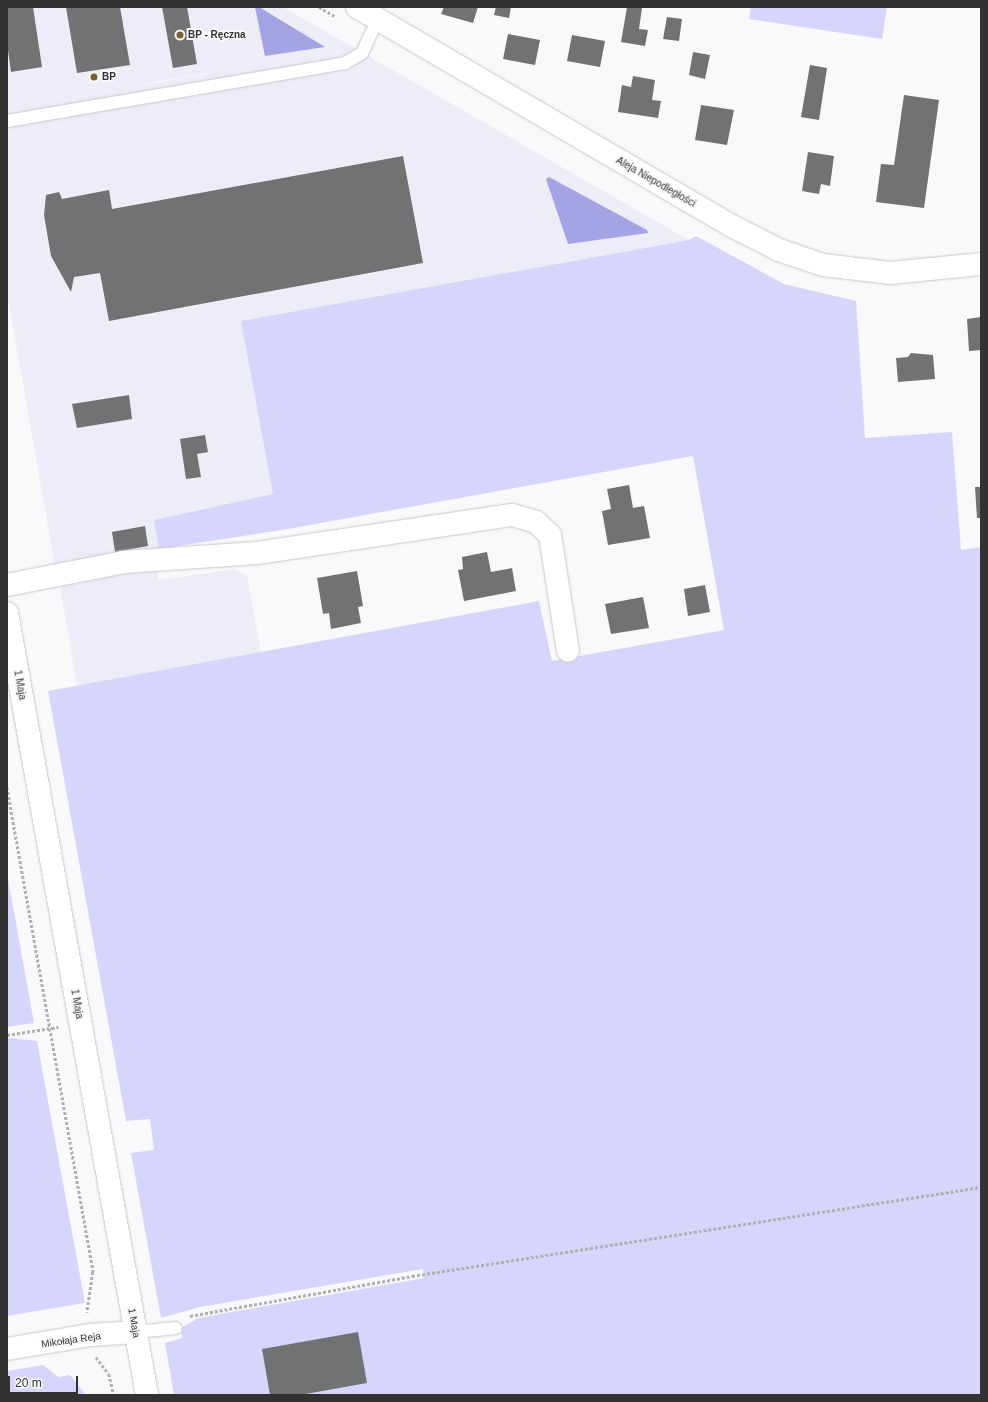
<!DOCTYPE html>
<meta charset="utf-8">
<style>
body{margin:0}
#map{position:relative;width:988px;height:1402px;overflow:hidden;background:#f9f9fc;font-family:Helvetica,sans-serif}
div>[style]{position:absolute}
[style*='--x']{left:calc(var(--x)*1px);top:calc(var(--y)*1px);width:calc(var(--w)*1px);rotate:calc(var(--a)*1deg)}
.built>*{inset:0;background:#ededf8}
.green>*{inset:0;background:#d6d6fc}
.water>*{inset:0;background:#a4a3e3}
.building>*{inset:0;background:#717274}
.path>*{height:2.5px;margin-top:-1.25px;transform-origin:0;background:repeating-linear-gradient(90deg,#b0b0b3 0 3px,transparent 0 5px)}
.roads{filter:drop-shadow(0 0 1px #c7c7ca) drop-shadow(0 0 1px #c7c7ca)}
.lane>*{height:12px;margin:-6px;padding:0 6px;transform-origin:6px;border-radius:6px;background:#fff}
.street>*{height:22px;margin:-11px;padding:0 11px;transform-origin:11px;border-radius:11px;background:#fff}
.secondary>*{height:22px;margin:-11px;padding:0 11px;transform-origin:11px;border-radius:11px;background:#fff}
.dots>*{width:11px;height:11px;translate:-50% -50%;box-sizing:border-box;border:2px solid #f9f9fc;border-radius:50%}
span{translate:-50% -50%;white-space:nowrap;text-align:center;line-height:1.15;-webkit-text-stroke:4px #f9f9fc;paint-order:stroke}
.poi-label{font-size:10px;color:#323233;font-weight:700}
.left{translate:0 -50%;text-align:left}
.street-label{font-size:10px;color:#323233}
.frame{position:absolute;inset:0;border:8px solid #323233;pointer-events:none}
.scale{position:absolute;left:8px;top:1376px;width:70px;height:18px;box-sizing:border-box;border:2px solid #323233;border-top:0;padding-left:5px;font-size:12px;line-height:14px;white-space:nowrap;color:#323233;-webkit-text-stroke:3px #f9f9fc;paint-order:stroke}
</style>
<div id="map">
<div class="built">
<div style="clip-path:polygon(evenodd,7px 7px,283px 7px,689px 240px,375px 297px,273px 495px,159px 549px,55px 566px,7px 293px,7px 7px,243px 67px,177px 79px,108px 90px,243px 67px)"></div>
<div style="clip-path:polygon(155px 563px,159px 580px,235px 569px,247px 576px,261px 652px,77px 686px,59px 580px)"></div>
</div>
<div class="green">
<div style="clip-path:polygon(751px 7px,887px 7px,882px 39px,749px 19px)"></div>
<div style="clip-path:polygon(696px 236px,784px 284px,856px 301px,865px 438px,952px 432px,961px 550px,981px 547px,981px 1395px,174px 1395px,165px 1343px,182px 1338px,181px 1328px,198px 1318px,424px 1278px,423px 1269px,200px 1307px,161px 1318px,131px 1153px,154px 1150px,150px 1119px,126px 1121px,48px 691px,539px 601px,552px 661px,724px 630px,693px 456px,282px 530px,159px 549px,154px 520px,273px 494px,241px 321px,689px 240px)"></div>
<div style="clip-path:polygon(7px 873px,34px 1023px,7px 1027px)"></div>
<div style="clip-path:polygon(11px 1038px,37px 1041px,85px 1303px,7px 1316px,7px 1039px)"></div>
<div style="clip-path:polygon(43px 1365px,58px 1377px,70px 1375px,86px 1395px,7px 1395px,7px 1371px)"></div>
</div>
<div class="water">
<div style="clip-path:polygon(255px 7px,259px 7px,325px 47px,265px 56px)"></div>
<div style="clip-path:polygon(549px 177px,647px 230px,648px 233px,568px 244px,546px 179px)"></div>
</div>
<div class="building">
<div style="clip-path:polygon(7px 7px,33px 7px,42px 67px,11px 72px,7px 43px)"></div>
<div style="clip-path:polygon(66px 7px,120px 7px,130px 65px,77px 73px)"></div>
<div style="clip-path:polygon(162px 7px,187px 7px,197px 64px,173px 68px)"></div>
<div style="clip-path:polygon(444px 7px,478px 7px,473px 23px,441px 14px)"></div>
<div style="clip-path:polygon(496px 7px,511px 7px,509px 18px,494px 15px)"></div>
<div style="clip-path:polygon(627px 7px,642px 8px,639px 29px,648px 30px,645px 46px,621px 42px)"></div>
<div style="clip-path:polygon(667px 17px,682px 19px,679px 41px,663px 39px)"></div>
<div style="clip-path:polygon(508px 34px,540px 40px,535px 65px,503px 59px)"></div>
<div style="clip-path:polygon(572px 35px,605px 41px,600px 67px,567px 61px)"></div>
<div style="clip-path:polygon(693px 52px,710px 55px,705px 79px,689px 75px)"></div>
<div style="clip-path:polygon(810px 65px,827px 68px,819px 120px,801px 117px)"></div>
<div style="clip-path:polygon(633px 76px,655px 80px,652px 100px,661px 101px,658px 118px,618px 112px,622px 85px,631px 87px)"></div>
<div style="clip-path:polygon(904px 95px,939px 100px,924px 208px,876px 202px,881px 164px,894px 165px)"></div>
<div style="clip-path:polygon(701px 105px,734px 110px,727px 145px,695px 140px)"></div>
<div style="clip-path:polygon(808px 152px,834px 156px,830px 186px,821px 184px,819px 194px,802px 191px)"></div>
<div style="clip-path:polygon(403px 156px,423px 263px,109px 321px,100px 273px,74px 277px,71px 292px,51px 256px,44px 215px,46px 195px,59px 192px,62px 199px,109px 190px,112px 209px)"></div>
<div style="clip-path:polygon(981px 317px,981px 350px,969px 351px,967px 319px)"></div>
<div style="clip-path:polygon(911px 353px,933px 355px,935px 379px,898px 382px,896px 358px,908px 357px)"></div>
<div style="clip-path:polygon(129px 395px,132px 419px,77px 428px,72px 404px)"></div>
<div style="clip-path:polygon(205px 435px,208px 452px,197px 454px,201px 477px,186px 479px,180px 439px)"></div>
<div style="clip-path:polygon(629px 485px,633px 508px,644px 506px,650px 538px,608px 545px,602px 511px,611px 509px,607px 489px)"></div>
<div style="clip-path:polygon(975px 487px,981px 487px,981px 518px,977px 518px)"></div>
<div style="clip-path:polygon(145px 526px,148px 546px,115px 552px,112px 532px)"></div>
<div style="clip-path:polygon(487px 552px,491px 572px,512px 568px,516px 591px,464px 601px,458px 570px,463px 569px,462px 557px)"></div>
<div style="clip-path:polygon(357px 571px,363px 606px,358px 607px,361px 623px,331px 629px,329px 613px,323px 614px,317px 578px)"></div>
<div style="clip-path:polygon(705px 585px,710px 612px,688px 616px,684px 589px)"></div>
<div style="clip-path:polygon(643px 597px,649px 628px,611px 634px,605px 604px)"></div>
<div style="clip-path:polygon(358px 1332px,367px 1383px,300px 1395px,270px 1395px,262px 1349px)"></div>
</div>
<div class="path">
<div style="--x:319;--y:7;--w:20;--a:30"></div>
<div style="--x:7;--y:787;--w:493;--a:79.9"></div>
<div style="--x:93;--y:1272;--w:41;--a:98.3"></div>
<div style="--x:7;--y:1035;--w:52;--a:-8.9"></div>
<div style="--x:190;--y:1316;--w:226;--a:-10.2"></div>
<div style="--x:412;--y:1276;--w:576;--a:-8.89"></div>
<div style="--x:96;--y:1357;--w:21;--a:53"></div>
<div style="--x:109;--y:1374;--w:22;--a:77"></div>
</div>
<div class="roads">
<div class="lane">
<div style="--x:7;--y:121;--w:343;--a:-9.7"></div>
<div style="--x:345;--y:63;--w:20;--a:-30"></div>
<div style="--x:362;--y:53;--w:38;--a:-65"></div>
<div style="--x:136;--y:1332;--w:40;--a:-5.7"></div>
</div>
<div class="street">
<div style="--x:7;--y:585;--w:119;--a:-11.1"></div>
<div style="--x:124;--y:562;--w:133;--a:-3.9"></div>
<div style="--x:257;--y:553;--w:258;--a:-8.5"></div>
<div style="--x:512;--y:515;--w:25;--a:16"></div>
<div style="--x:536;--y:522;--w:19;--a:43"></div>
<div style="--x:550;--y:535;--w:117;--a:81.2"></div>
<div style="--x:7;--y:1349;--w:85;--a:-9.5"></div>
<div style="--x:91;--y:1335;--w:45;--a:-3.8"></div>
</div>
<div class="secondary">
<div style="--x:357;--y:7;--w:434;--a:30.3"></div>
<div style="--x:732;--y:226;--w:53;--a:27.1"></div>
<div style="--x:779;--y:250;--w:46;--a:18.8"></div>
<div style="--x:823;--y:265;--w:67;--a:6.8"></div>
<div style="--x:890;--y:273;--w:91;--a:-5.6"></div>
<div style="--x:7;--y:613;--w:794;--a:79.85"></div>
</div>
</div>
<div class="dots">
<div style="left:180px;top:35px;background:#7d5f33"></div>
<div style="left:94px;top:77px;background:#7d5f33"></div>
</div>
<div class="poi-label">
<span class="left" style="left:188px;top:35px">BP - Ręczna</span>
<span class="left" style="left:102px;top:77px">BP</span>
</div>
<div class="street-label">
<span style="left:656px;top:182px;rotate:30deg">Aleja Niepodległości</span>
<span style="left:20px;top:685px;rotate:80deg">1 Maja</span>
<span style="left:77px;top:1004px;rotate:80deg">1 Maja</span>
<span style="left:134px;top:1323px;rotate:80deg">1 Maja</span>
<span style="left:71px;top:1340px;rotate:-8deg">Mikołaja Reja</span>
</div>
<div class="frame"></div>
<div class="scale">20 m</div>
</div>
